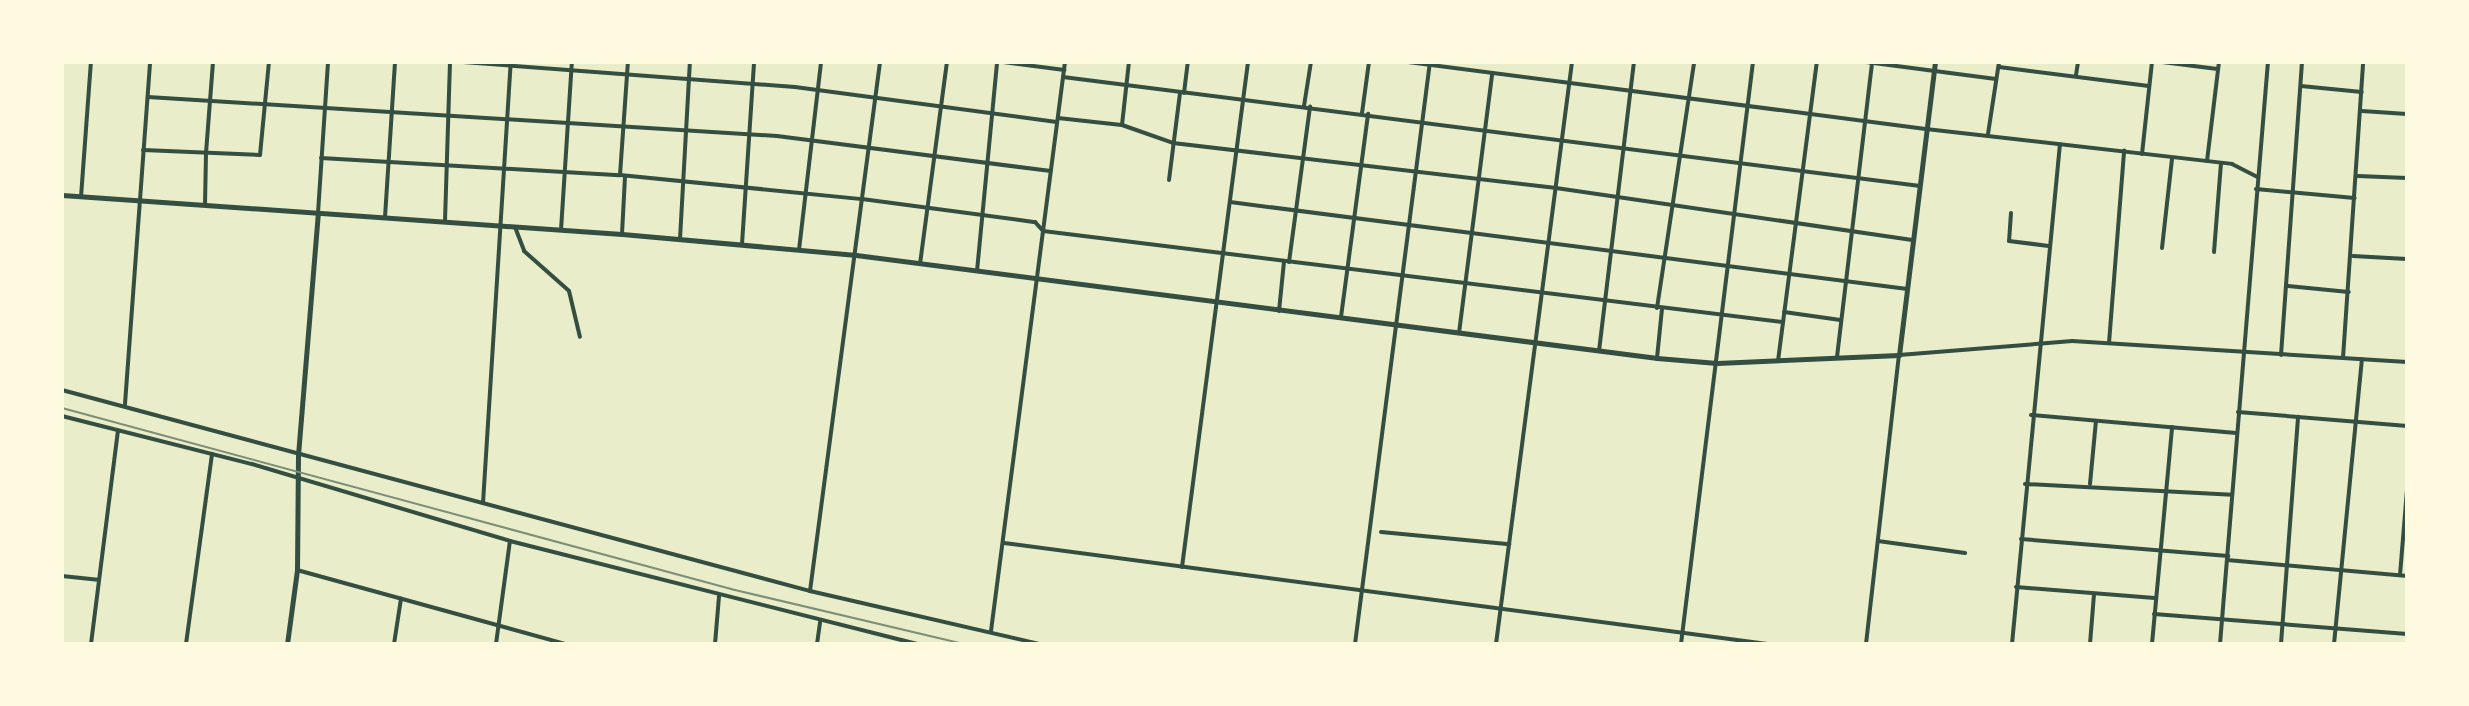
<!DOCTYPE html>
<style>
body{margin:0}
#map{position:relative;width:2469px;height:706px;overflow:hidden;background:#e9edc9;font-family:"PT Sans",sans-serif}
div>[style]{position:absolute}
[style*='--x']{left:calc(var(--x)*1px);top:calc(var(--y)*1px);width:calc(var(--w)*1px);rotate:calc(var(--a)*1deg)}
.minor>*{height:4px;margin:-2px;padding:0 2px;transform-origin:2px;border-radius:2px;background:#344e41}
.tertiary>*{height:4px;margin:-2px;padding:0 2px;transform-origin:2px;border-radius:2px;background:#344e41}
.secondary>*{height:5px;margin:-2.5px;padding:0 2.5px;transform-origin:2.5px;border-radius:2.5px;background:#344e41}
.rail>*{height:2px;margin:-1px;padding:0 1px;transform-origin:1px;border-radius:1px;background:#7c8e77}
span{translate:-50% -50%;white-space:nowrap;text-align:center;line-height:1.15;-webkit-text-stroke:8px #fefae0;paint-order:stroke}
.frame{position:absolute;inset:0;border:64px solid #fefae0;pointer-events:none}
</style>
<div id="map">
<div class="minor">
<div style="--x:463;--y:62;--w:333;--a:4.3"></div>
<div style="--x:795;--y:87;--w:264;--a:7.6"></div>
<div style="--x:1003;--y:62;--w:62;--a:7.5"></div>
<div style="--x:1866;--y:62;--w:131;--a:7.5"></div>
<div style="--x:2162;--y:62;--w:56;--a:7.1"></div>
<div style="--x:1999;--y:67;--w:151;--a:7.2"></div>
<div style="--x:2076;--y:75;--w:13;--a:-81"></div>
<div style="--x:1063;--y:77;--w:864;--a:7.25"></div>
<div style="--x:2301;--y:86;--w:61;--a:5.6"></div>
<div style="--x:1184;--y:93;--w:31;--a:-83"></div>
<div style="--x:148;--y:97;--w:630;--a:3.55"></div>
<div style="--x:777;--y:136;--w:276;--a:7.3"></div>
<div style="--x:1304;--y:106;--w:45;--a:-81"></div>
<div style="--x:2362;--y:111;--w:45;--a:3.8"></div>
<div style="--x:1362;--y:113;--w:51;--a:-82.2"></div>
<div style="--x:1058;--y:118;--w:64;--a:6.2"></div>
<div style="--x:1122;--y:125;--w:54;--a:19.4"></div>
<div style="--x:1173;--y:143;--w:386;--a:6.7"></div>
<div style="--x:1556;--y:188;--w:360;--a:8.3"></div>
<div style="--x:1122;--y:125;--w:63;--a:-83.7"></div>
<div style="--x:1926;--y:129;--w:308;--a:6.5"></div>
<div style="--x:2232;--y:164;--w:28;--a:27"></div>
<div style="--x:1988;--y:134;--w:73;--a:-81.3"></div>
<div style="--x:143;--y:150;--w:117;--a:2.4"></div>
<div style="--x:260;--y:155;--w:93;--a:-84.5"></div>
<div style="--x:206;--y:153;--w:91;--a:-85.6"></div>
<div style="--x:2142;--y:154;--w:93;--a:-83.8"></div>
<div style="--x:321;--y:158;--w:299;--a:3.3"></div>
<div style="--x:620;--y:175;--w:243;--a:5.7"></div>
<div style="--x:862;--y:199;--w:175;--a:7.6"></div>
<div style="--x:1035;--y:222;--w:12;--a:48"></div>
<div style="--x:1043;--y:231;--w:745;--a:7.02"></div>
<div style="--x:2207;--y:161;--w:100;--a:-83.1"></div>
<div style="--x:620;--y:175;--w:113;--a:-86"></div>
<div style="--x:2358;--y:176;--w:49;--a:2.3"></div>
<div style="--x:1169;--y:180;--w:88;--a:-82.8"></div>
<div style="--x:2256;--y:189;--w:99;--a:5.2"></div>
<div style="--x:81;--y:197;--w:135;--a:-85.8"></div>
<div style="--x:1230;--y:202;--w:683;--a:7.32"></div>
<div style="--x:2011;--y:213;--w:28;--a:94"></div>
<div style="--x:2009;--y:241;--w:40;--a:7.1"></div>
<div style="--x:385;--y:217;--w:155;--a:-86.3"></div>
<div style="--x:445;--y:221;--w:159;--a:-88.2"></div>
<div style="--x:515;--y:227;--w:26;--a:69"></div>
<div style="--x:524;--y:251;--w:60;--a:41.6"></div>
<div style="--x:569;--y:291;--w:47;--a:76.6"></div>
<div style="--x:561;--y:230;--w:168;--a:-86.3"></div>
<div style="--x:622;--y:234;--w:58;--a:-87"></div>
<div style="--x:680;--y:239;--w:177;--a:-86.8"></div>
<div style="--x:742;--y:244;--w:182;--a:-86.2"></div>
<div style="--x:2162;--y:248;--w:90;--a:-83.6"></div>
<div style="--x:799;--y:250;--w:189;--a:-83.3"></div>
<div style="--x:2214;--y:252;--w:89;--a:-85.5"></div>
<div style="--x:2353;--y:256;--w:54;--a:3.2"></div>
<div style="--x:1289;--y:262;--w:157;--a:-82.3"></div>
<div style="--x:920;--y:264;--w:204;--a:-82.4"></div>
<div style="--x:977;--y:271;--w:210;--a:-84.5"></div>
<div style="--x:2288;--y:286;--w:61;--a:5.6"></div>
<div style="--x:1657;--y:308;--w:249;--a:-81.4"></div>
<div style="--x:1279;--y:311;--w:49;--a:-84.2"></div>
<div style="--x:1784;--y:312;--w:57;--a:8.1"></div>
<div style="--x:1341;--y:317;--w:205;--a:-82.4"></div>
<div style="--x:1459;--y:333;--w:261;--a:-82.7"></div>
<div style="--x:2109;--y:343;--w:193;--a:-85.5"></div>
<div style="--x:1599;--y:351;--w:291;--a:-83.1"></div>
<div style="--x:2281;--y:355;--w:294;--a:-85.9"></div>
<div style="--x:1837;--y:357;--w:297;--a:-83.2"></div>
<div style="--x:1657;--y:358;--w:49;--a:-84.2"></div>
<div style="--x:2343;--y:358;--w:297;--a:-86.1"></div>
<div style="--x:1778;--y:361;--w:302;--a:-82.6"></div>
<div style="--x:62;--y:390;--w:775;--a:15.04"></div>
<div style="--x:810;--y:591;--w:235;--a:13"></div>
<div style="--x:125;--y:404;--w:343;--a:-85.8"></div>
<div style="--x:2238;--y:412;--w:170;--a:4.7"></div>
<div style="--x:2031;--y:415;--w:206;--a:5"></div>
<div style="--x:62;--y:416;--w:196;--a:14.2"></div>
<div style="--x:252;--y:464;--w:269;--a:16.6"></div>
<div style="--x:510;--y:541;--w:421;--a:14.2"></div>
<div style="--x:2025;--y:484;--w:207;--a:3"></div>
<div style="--x:2090;--y:484;--w:63;--a:-84.6"></div>
<div style="--x:483;--y:503;--w:442;--a:-86.4"></div>
<div style="--x:1381;--y:532;--w:129;--a:5.4"></div>
<div style="--x:2021;--y:539;--w:208;--a:4.7"></div>
<div style="--x:1878;--y:541;--w:88;--a:7.9"></div>
<div style="--x:1004;--y:543;--w:770;--a:7.54"></div>
<div style="--x:2227;--y:560;--w:181;--a:5.1"></div>
<div style="--x:1182;--y:567;--w:509;--a:-82.55"></div>
<div style="--x:297;--y:570;--w:278;--a:15.4"></div>
<div style="--x:2400;--y:575;--w:85;--a:-85.3"></div>
<div style="--x:62;--y:576;--w:36;--a:6"></div>
<div style="--x:2016;--y:587;--w:139;--a:4.5"></div>
<div style="--x:810;--y:591;--w:534;--a:-82.46"></div>
<div style="--x:2154;--y:614;--w:254;--a:4.5"></div>
<div style="--x:991;--y:631;--w:574;--a:-82.59"></div>
<div style="--x:91;--y:644;--w:215;--a:-82.8"></div>
<div style="--x:186;--y:644;--w:192;--a:-82.2"></div>
<div style="--x:394;--y:644;--w:46;--a:-81.2"></div>
<div style="--x:496;--y:644;--w:104;--a:-82.3"></div>
<div style="--x:715;--y:644;--w:48;--a:-85.2"></div>
<div style="--x:817;--y:644;--w:22;--a:-82"></div>
<div style="--x:1355;--y:644;--w:587;--a:-82.66"></div>
<div style="--x:1496;--y:644;--w:587;--a:-82.56"></div>
<div style="--x:1681;--y:644;--w:586;--a:-82.95"></div>
<div style="--x:1866;--y:644;--w:291;--a:-83.5"></div>
<div style="--x:2012;--y:644;--w:502;--a:-84.52"></div>
<div style="--x:2090;--y:644;--w:50;--a:-85.4"></div>
<div style="--x:2152;--y:644;--w:218;--a:-84.7"></div>
<div style="--x:2220;--y:644;--w:584;--a:-85.29"></div>
<div style="--x:2281;--y:644;--w:228;--a:-85.7"></div>
<div style="--x:2334;--y:644;--w:286;--a:-84.4"></div>
</div>
<div class="tertiary">
<div style="--x:1408;--y:62;--w:522;--a:7.37"></div>
<div style="--x:205;--y:205;--w:52;--a:-88.9"></div>
<div style="--x:318;--y:213;--w:151;--a:-86.2"></div>
<div style="--x:1899;--y:355;--w:174;--a:-4.6"></div>
<div style="--x:2072;--y:341;--w:336;--a:3.6"></div>
</div>
<div class="secondary">
<div style="--x:62;--y:195;--w:561;--a:3.98"></div>
<div style="--x:622;--y:234;--w:235;--a:5.1"></div>
<div style="--x:856;--y:255;--w:808;--a:7.33"></div>
<div style="--x:1657;--y:358;--w:60;--a:4.8"></div>
<div style="--x:1717;--y:363;--w:182;--a:-2.5"></div>
<div style="--x:1899;--y:355;--w:295;--a:-83"></div>
<div style="--x:287;--y:644;--w:75;--a:-82.3"></div>
<div style="--x:297;--y:570;--w:115;--a:-89.5"></div>
<div style="--x:298;--y:455;--w:243;--a:-85.3"></div>
</div>
<div class="rail">
<div style="--x:62;--y:408;--w:697;--a:15.13"></div>
<div style="--x:735;--y:590;--w:234;--a:13.3"></div>
</div>
<div class="frame"></div>
</div>
